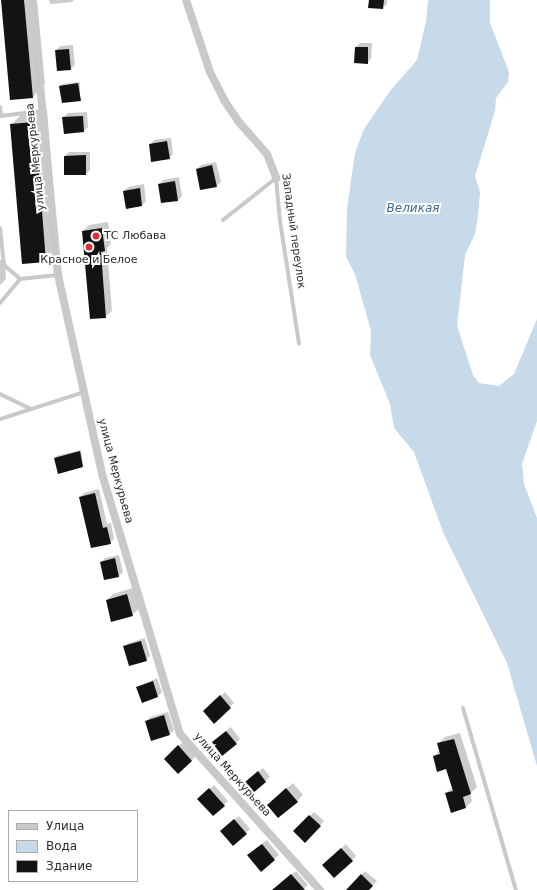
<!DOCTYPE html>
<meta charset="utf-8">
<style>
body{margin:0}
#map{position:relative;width:537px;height:890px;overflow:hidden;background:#fff;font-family:"DejaVu Sans",sans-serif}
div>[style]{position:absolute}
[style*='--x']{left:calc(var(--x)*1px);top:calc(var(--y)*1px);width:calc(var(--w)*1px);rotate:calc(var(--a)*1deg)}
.water>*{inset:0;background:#c6dae9}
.shadow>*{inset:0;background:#0003}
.building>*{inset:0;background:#131313}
.service>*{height:4px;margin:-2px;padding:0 2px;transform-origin:2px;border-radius:2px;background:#c9c9c9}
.minor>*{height:8px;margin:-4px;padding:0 4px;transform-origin:4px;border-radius:4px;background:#c9c9c9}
.dots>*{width:11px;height:11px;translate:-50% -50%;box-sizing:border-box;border:2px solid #fff;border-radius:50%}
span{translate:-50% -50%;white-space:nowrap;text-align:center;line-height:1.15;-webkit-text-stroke:4px #fff;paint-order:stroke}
.street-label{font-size:11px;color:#2c2c2c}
.poi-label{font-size:11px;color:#2c2c2c}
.left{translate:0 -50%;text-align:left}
.water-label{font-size:12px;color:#3d6b8a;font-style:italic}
.legend{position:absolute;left:8px;top:810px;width:130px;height:72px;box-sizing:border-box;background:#fff;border:1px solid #ababab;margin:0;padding:5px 7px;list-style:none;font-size:12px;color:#2c2c2c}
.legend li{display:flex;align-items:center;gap:8px;height:20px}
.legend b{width:20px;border:1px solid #ababab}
</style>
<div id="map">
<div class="water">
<div style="clip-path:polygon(428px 0,490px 0,490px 23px,509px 72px,508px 82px,496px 98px,495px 111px,475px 176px,480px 192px,478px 216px,475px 234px,465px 255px,457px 326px,473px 375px,479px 383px,499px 386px,514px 374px,537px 319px,537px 421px,522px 464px,524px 484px,537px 518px,537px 766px,507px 663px,443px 532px,414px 452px,394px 428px,390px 404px,370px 355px,371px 331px,355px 274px,346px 257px,347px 209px,355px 153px,364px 129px,390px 91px,417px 60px,426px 22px)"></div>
</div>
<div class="shadow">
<div style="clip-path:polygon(2px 0,37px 0,45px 84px,33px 97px)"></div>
<div style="clip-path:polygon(49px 0,74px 0,72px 2px,50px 4px)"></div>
<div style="clip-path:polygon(370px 0,387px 0,387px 4px,382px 8px)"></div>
<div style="clip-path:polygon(360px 43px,372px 43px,371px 59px,367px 63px,355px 62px,356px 47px)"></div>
<div style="clip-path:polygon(73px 45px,75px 65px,71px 69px,56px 50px,60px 46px)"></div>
<div style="clip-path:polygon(80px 82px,80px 100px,60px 86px,62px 84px)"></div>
<div style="clip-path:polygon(47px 110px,58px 249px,46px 261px,11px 125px,24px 112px)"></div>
<div style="clip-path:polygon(87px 112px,88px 127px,84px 131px,63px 118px,68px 113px)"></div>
<div style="clip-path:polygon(171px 138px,173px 154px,169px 158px,150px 145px,154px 140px)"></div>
<div style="clip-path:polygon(69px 152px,90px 152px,90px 170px,86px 174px,65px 156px)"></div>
<div style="clip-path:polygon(216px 162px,221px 182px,216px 186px,197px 169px,201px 165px)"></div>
<div style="clip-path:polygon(179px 177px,182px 196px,178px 200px,159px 184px,163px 180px)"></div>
<div style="clip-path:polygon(144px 184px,146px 201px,142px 206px,126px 208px,124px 191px,128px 187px)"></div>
<div style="clip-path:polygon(108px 222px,111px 244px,107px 248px,112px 311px,105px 317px,83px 231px,89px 225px)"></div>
<div style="clip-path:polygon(0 260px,5px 260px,6px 279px,0 285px)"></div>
<div style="clip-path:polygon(81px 450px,83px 466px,58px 473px,56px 456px)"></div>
<div style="clip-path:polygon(99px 489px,107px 524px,111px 523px,114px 539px,110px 543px,80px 497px,84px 493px)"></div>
<div style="clip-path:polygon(119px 555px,123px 572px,119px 576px,101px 562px,105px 558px)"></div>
<div style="clip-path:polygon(133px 588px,139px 609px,132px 615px,107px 600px,113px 594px)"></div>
<div style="clip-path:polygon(145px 638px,150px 656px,146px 660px,124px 647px,128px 643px)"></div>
<div style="clip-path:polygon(157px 678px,162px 692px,158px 696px,138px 687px)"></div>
<div style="clip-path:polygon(225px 692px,234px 703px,214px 722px,208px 707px)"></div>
<div style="clip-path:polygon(168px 712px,174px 730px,170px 734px,152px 740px,146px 722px,150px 717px)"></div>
<div style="clip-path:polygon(231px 727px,240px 739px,236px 743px,217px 738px)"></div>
<div style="clip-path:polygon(460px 733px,477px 787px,470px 794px,472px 801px,466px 807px,446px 793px,453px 787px,447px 768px,434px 757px,440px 750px,439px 743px,445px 737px)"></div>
<div style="clip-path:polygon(183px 742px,196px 756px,178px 773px,165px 759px)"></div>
<div style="clip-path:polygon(263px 768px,270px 777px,253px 791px,250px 778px)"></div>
<div style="clip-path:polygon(293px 783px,303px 795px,297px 801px,268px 805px)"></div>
<div style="clip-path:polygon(214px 785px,228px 801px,213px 815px,203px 795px)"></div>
<div style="clip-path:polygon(314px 812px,324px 821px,305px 841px,294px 831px)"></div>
<div style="clip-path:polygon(239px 816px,250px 829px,233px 844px,226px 827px)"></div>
<div style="clip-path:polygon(267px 840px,279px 855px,274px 859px,253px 851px)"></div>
<div style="clip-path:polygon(346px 844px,356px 856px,352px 860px,328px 861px)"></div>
<div style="clip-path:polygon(296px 871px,308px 885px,302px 890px,279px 890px,281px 883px)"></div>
<div style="clip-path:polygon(365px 871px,377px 881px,368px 890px,347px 890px)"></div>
</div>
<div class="building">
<div style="clip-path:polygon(1px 0,24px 0,33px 98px,10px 100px)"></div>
<div style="clip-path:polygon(369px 0,384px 0,383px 9px,368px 8px)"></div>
<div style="clip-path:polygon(355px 47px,368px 47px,368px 64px,354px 63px)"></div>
<div style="clip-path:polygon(69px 49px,71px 70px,57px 71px,55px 50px)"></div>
<div style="clip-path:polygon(78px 83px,81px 101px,62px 103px,59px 86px)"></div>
<div style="clip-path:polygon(83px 116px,84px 132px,64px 134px,62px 117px)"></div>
<div style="clip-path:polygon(35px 122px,46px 262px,22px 264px,10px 124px)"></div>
<div style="clip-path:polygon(167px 141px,170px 159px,151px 162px,149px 144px)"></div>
<div style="clip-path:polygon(86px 155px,86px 175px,64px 175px,64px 156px)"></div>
<div style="clip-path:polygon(212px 165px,217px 187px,200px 190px,196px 169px)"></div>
<div style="clip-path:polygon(175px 181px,178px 201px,161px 203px,158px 184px)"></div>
<div style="clip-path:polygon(140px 188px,142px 206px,126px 209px,123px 191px)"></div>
<div style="clip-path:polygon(102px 228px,105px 251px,101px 252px,106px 318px,90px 319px,82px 231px)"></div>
<div style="clip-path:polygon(80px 451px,83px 467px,58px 474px,54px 458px)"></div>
<div style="clip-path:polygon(95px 493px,103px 528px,107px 527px,111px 544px,91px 548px,79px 497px)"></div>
<div style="clip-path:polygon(115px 558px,119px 577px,104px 580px,100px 562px)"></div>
<div style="clip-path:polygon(127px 594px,133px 616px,111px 622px,106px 600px)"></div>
<div style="clip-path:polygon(141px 641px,147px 661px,129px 666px,123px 646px)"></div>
<div style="clip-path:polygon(153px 681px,158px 697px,142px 703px,136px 687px)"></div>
<div style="clip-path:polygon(220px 695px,231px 708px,214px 724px,203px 711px)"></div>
<div style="clip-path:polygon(164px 715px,170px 735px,151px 741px,145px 721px)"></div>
<div style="clip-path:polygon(226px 731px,237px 744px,222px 756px,212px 742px)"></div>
<div style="clip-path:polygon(454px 739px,471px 794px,463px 797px,466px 808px,451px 813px,445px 793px,453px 791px,446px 769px,437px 772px,433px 756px,440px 754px,437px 743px)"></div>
<div style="clip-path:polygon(178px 745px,192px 761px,178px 774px,164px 759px)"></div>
<div style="clip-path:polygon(258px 771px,266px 782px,253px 793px,245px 782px)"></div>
<div style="clip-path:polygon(209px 788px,225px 806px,213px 816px,197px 799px)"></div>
<div style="clip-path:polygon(286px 788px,298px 802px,278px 818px,267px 805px)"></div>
<div style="clip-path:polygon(309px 815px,321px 826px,305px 843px,293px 831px)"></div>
<div style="clip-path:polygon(234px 819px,247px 834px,233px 846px,220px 831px)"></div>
<div style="clip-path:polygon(262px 844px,275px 860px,261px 872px,247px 855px)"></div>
<div style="clip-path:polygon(341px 848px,353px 861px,334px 878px,322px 865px)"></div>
<div style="clip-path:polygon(291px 874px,305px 890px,272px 890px)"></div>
<div style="clip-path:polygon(361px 874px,373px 886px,369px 890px,346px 890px)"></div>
</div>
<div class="service">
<div style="--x:0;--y:107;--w:8;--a:83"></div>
<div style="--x:0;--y:116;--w:42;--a:-6.8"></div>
<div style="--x:276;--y:178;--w:43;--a:84.7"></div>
<div style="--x:280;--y:221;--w:124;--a:81.2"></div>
<div style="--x:223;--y:220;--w:68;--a:-38.4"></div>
<div style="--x:0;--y:228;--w:37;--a:84"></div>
<div style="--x:4;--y:265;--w:21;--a:41"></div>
<div style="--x:0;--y:303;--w:31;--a:-50"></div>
<div style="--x:20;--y:279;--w:38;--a:-6"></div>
<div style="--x:0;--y:394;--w:34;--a:26"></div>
<div style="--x:0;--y:419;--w:88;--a:-17.8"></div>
<div style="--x:463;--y:708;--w:190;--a:73.8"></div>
</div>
<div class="minor">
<div style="--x:32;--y:0;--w:276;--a:84.6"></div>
<div style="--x:58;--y:275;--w:204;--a:77.5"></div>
<div style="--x:102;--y:474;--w:271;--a:73.3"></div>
<div style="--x:180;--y:734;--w:210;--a:48.1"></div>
<div style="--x:186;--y:0;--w:76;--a:71.6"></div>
<div style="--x:210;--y:72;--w:31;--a:63"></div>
<div style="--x:224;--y:100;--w:25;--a:56"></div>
<div style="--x:238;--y:121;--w:44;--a:48.7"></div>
<div style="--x:267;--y:154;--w:26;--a:69"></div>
</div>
<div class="dots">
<div style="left:96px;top:236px;background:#de323b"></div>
<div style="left:89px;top:247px;background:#de323b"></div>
</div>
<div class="street-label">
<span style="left:36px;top:157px;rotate:-96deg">улица Меркурьева</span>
<span style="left:293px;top:231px;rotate:82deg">Западный переулок</span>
<span style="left:115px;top:471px;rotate:75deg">улица Меркурьева</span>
<span style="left:232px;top:775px;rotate:48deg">улица Меркурьева</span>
</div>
<div class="poi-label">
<span class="left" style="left:104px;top:236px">ТС Любава</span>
<span style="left:89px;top:260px">Красное и Белое</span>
</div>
<div class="water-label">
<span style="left:413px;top:209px">Великая</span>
</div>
<ul class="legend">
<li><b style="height:5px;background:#c9c9c9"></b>Улица</li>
<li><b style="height:11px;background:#c6dae9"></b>Вода</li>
<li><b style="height:11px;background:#131313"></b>Здание</li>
</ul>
</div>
